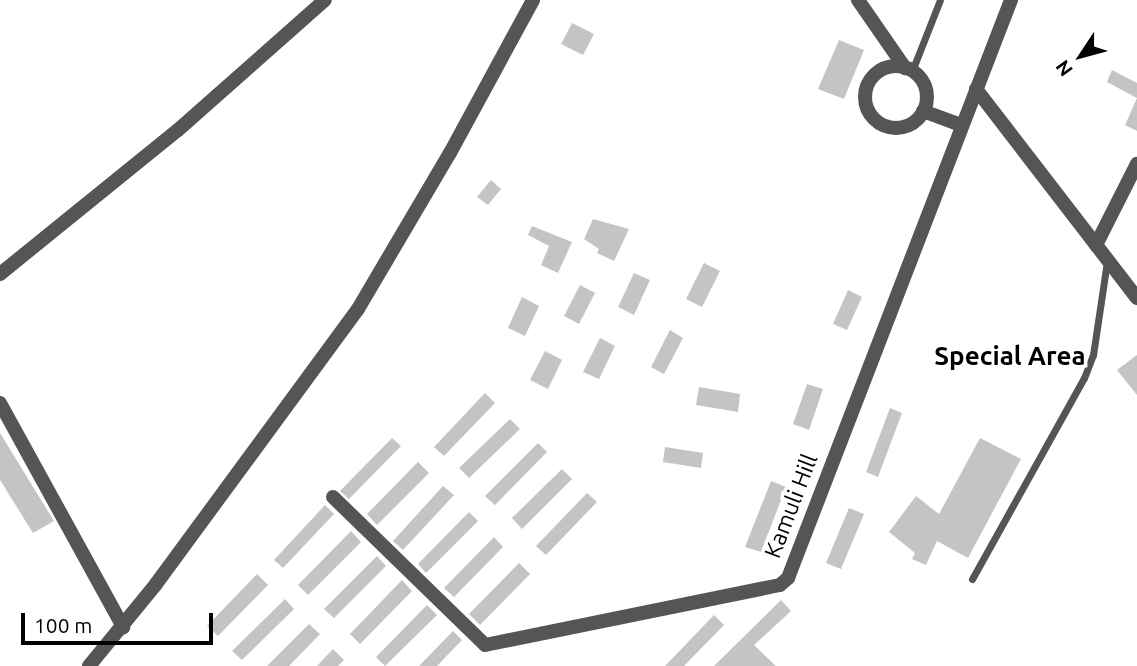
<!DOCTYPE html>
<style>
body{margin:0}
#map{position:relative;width:1137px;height:666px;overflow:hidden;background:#fff;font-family:Ubuntu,sans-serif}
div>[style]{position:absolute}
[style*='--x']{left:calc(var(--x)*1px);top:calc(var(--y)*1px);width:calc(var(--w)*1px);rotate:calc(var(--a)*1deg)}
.building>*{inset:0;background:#c4c4c4}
.service>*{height:7px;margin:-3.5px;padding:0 3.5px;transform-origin:3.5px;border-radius:3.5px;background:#555}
.minor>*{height:14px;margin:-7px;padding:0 7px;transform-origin:7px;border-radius:7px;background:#555}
.minor>.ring{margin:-7px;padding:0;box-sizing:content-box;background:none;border:14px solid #555;border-radius:50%}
span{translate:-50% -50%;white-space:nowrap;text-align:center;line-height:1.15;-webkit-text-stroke:7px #fff;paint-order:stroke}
.street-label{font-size:23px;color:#000}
.quarter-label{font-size:26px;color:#000;font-weight:700}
.north{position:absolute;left:1046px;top:21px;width:70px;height:70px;-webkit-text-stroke:5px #fff;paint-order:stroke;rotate:234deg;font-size:19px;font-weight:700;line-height:28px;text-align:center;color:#000}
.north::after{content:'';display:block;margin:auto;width:24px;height:32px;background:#000;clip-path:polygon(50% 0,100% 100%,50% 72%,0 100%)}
.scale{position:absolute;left:21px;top:613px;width:192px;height:32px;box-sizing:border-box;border:4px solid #000;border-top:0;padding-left:9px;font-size:21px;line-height:24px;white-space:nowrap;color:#000;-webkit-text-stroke:5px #fff;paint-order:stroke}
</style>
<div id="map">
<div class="building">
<div style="clip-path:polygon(572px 23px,594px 34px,583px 55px,561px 44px)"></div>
<div style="clip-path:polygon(839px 40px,864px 50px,844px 99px,818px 89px)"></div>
<div style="clip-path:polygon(1112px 70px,1137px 83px,1137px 131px,1125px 125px,1137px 98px,1107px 82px)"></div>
<div style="clip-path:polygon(491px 180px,501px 189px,488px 205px,477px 197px)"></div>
<div style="clip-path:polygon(593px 219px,629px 229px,614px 261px,597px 253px,599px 249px,584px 239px)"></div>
<div style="clip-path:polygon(532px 226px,572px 242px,558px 273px,541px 265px,549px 246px,528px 235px)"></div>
<div style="clip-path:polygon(704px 263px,720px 271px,702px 307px,686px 299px)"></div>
<div style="clip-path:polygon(634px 273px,650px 280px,634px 315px,618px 307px)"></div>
<div style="clip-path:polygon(580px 285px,595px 293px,579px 324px,564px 316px)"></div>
<div style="clip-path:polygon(848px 290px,862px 297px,847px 330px,833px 324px)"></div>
<div style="clip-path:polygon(522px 297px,539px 306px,525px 336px,508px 328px)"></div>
<div style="clip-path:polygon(670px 330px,683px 338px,664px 374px,651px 367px)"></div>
<div style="clip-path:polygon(600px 338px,615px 346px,599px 379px,583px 372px)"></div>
<div style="clip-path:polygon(545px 351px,562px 360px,548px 389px,530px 380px)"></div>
<div style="clip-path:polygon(1137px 355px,1137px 395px,1117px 370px)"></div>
<div style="clip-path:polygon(807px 384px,823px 389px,809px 430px,793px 424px)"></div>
<div style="clip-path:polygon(699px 387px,740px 394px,738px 412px,696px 405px)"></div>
<div style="clip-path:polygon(485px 393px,495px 403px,444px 456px,434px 447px)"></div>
<div style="clip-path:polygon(890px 408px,902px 413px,878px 477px,866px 472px)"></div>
<div style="clip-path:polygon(510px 419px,520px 429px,469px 478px,459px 468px)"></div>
<div style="clip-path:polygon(0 433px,54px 521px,33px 533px,0 480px)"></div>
<div style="clip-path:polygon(392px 438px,401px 446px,349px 499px,340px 491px)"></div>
<div style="clip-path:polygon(980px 438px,1021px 459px,968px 558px,937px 541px,926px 565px,912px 559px,915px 553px,889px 532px,916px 496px,939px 514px)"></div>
<div style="clip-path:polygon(538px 443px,547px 452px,495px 505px,485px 496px)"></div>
<div style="clip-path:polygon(665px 447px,703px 453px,701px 468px,663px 462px)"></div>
<div style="clip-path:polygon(418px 462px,429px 473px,377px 525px,367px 514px)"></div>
<div style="clip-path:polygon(562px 469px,572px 479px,522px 529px,512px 518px)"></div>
<div style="clip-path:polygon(771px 481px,786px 487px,761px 552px,745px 547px)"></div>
<div style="clip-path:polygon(443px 486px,454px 495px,403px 550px,393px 541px)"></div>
<div style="clip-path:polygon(587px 493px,597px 502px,546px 555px,536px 546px)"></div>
<div style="clip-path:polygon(325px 505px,334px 514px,283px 568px,274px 560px)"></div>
<div style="clip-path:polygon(849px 508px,864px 514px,841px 569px,826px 563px)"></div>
<div style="clip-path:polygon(469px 512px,478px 521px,426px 573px,418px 564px)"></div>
<div style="clip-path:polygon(351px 531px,361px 542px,308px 595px,298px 585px)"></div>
<div style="clip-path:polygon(494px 537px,503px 547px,454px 597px,444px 588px)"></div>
<div style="clip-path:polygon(377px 556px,386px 566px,334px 618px,324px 609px)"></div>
<div style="clip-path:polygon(519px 563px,530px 574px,480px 625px,469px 614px)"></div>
<div style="clip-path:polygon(257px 574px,268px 585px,218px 636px,207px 626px)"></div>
<div style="clip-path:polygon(402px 580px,412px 591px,360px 644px,350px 634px)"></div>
<div style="clip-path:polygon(285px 599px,294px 609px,242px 660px,232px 651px)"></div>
<div style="clip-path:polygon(781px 600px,791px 611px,754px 645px,776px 666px,714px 666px)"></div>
<div style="clip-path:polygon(427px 605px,437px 615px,385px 666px,376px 657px)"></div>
<div style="clip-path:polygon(714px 615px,724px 625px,684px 666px,665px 666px)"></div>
<div style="clip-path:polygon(309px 624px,320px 634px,289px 666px,267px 666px)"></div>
<div style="clip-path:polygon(453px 631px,462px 640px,437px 666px,419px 666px)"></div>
<div style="clip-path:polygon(333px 649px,344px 660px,338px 666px,317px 666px)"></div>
</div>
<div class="service">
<div style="--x:912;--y:71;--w:76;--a:-68.5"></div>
<div style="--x:972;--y:579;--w:230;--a:-60.9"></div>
<div style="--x:1084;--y:378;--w:25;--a:-69"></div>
<div style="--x:1093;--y:355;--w:95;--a:-81.5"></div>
</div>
<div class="minor">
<div style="--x:858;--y:0;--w:83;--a:55.3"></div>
<div class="ring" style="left:865px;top:66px;width:48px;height:48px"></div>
<div style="--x:976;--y:89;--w:264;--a:52.4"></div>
<div style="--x:923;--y:111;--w:40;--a:20.2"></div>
<div style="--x:1096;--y:245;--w:91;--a:-63.2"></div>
<div style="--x:0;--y:274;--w:229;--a:-39"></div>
<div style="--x:178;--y:130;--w:196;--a:-41.5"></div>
<div style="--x:0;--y:403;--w:256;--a:61.2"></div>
<div style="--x:333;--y:497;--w:212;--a:44.2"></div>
<div style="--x:485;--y:645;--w:301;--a:-11.5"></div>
<div style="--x:780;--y:585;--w:11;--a:-41"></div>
<div style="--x:788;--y:578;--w:620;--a:-68.9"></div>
<div style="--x:89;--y:666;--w:106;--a:-50.7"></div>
<div style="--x:156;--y:584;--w:341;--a:-53.7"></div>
<div style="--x:358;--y:309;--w:181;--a:-59.5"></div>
<div style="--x:450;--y:153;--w:174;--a:-61.5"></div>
</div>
<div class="street-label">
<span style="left:791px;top:506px;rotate:-69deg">Kamuli Hill</span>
</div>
<div class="quarter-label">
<span style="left:1010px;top:356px">Special Area</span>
</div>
<div class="north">N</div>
<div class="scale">100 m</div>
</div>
